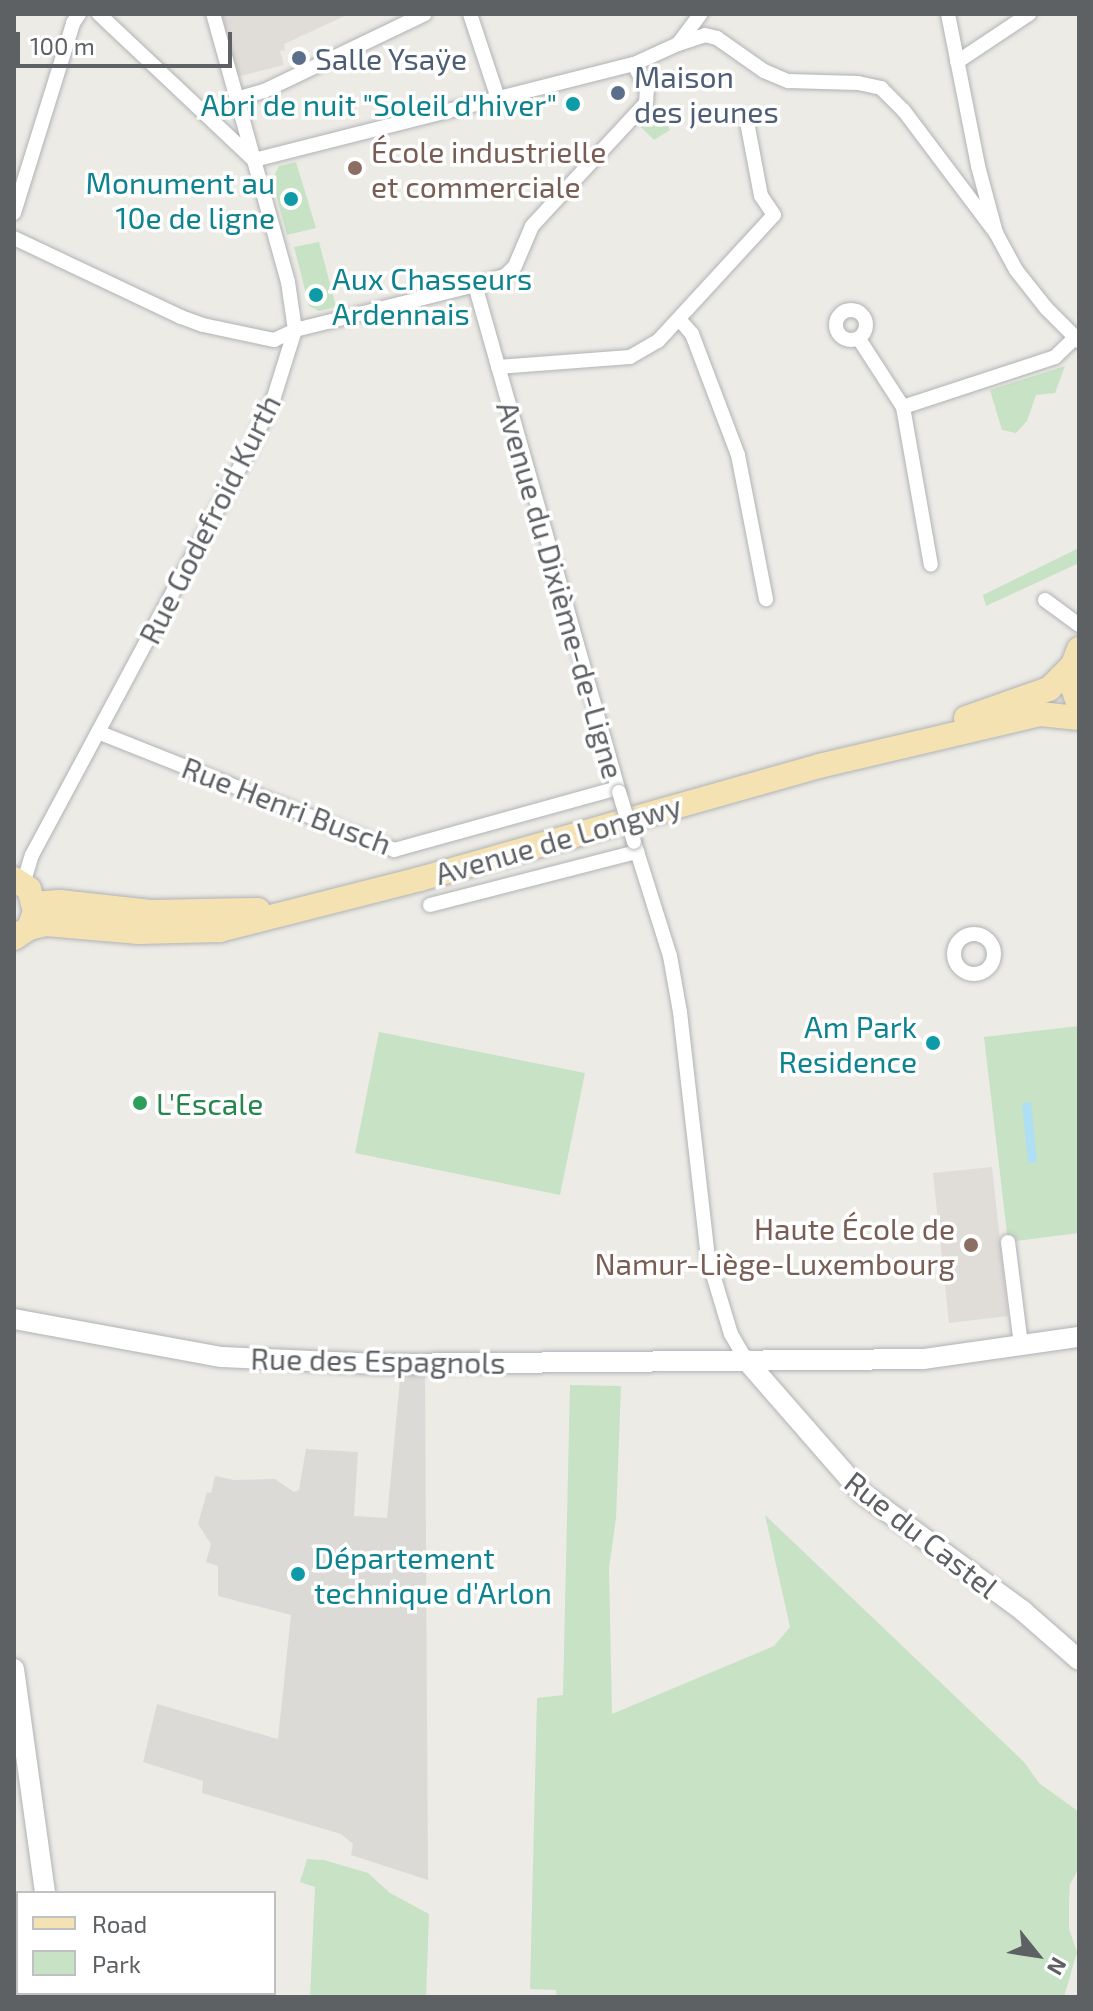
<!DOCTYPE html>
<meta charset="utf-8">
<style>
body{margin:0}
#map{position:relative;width:1093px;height:2011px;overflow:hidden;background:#edebe5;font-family:"Exo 2",sans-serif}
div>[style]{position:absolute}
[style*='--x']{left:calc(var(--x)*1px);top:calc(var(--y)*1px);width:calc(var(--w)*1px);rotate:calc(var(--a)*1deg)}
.industrial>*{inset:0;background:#dcdad7}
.education>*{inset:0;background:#e0dcd7}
.green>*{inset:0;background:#c8e2c5}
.water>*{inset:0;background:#aedff4}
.roads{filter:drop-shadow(0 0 2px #b0b3b6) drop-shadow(0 0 2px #b0b3b6)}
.street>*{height:14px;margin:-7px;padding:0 7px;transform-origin:7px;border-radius:7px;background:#fff}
.street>.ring{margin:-7px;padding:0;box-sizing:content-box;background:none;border:14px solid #fff;border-radius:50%}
.secondary>*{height:20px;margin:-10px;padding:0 10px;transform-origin:10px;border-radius:10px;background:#fff}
.primary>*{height:24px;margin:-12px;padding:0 12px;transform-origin:12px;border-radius:12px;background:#f5e2b3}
.bridges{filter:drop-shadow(0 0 2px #b0b3b6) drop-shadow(0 0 2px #b0b3b6)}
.street-bridge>*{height:14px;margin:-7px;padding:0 7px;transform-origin:7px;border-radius:7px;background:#fff}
.dots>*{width:22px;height:22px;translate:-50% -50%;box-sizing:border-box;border:4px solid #fff;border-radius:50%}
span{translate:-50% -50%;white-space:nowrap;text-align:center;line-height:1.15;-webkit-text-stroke:7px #fff;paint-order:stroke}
.service-label{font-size:30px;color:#4e5e75}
.left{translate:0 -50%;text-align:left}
.culture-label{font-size:30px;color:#0d838f}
.right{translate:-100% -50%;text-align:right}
.education-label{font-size:30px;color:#785e54}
.street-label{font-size:30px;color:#5d6164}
.leisure-label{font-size:30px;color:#27864d}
.frame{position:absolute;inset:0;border:16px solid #5d6164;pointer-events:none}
.legend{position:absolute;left:16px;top:1891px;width:260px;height:104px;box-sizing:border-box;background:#fff;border:2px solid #bec0c1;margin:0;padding:10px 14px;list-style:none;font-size:24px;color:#5d6164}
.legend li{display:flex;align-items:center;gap:16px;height:40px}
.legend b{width:40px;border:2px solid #bec0c1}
.north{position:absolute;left:997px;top:1915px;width:80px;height:80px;-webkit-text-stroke:6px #fff;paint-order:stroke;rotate:120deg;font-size:22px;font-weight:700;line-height:32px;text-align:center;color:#5d6164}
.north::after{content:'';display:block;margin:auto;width:28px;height:36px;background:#5d6164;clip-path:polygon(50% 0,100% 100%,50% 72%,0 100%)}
.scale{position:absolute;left:16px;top:32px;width:216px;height:36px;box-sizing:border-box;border:4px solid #5d6164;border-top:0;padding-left:10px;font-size:24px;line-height:28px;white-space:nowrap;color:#5d6164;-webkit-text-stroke:6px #fff;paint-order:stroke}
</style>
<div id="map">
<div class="industrial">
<div style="clip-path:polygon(401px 1369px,425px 1370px,428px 1880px,351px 1855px,353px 1844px,341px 1834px,202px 1793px,203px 1781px,143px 1762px,157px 1704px,278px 1739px,291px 1615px,218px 1596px,218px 1566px,206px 1562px,211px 1544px,198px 1524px,207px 1492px,211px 1493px,215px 1476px,234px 1480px,275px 1479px,294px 1492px,299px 1490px,306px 1449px,358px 1452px,354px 1516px,387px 1518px)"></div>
</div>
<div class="education">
<div style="clip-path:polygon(221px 14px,349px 14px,284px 44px,285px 50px,280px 51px,284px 65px,236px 77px)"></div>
<div style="clip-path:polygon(992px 1167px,1008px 1316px,949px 1323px,933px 1173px)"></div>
</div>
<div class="green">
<div style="clip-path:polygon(657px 104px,670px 130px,654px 140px,637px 123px)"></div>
<div style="clip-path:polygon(296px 162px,316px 228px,287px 235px,272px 180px,279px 166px)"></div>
<div style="clip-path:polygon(319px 242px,336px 307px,319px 311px,309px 306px,294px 247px)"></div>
<div style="clip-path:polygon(1065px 366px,1055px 393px,1036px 395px,1027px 421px,1016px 433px,1002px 430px,990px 390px)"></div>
<div style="clip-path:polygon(1079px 548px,1079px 563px,986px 606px,983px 595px)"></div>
<div style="clip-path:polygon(1079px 1026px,1079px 1233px,1008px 1242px,984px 1037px)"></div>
<div style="clip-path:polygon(379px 1032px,585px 1073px,560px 1195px,355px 1153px)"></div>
<div style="clip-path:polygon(570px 1385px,621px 1386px,616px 1518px,609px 1568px,612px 1714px,774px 1646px,790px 1627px,765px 1515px,1024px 1762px,1039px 1783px,1079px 1812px,1079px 1868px,1070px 1884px,1069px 1902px,1069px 1929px,1077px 1952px,1064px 1997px,557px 1997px,556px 1990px,530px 1989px,537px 1698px,563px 1695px)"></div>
<div style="clip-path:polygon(307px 1859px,324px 1860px,368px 1873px,390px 1893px,429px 1914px,426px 1997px,310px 1997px,315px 1887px,300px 1882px)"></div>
</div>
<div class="water">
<div style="clip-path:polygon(1031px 1102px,1037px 1162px,1028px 1163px,1022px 1103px)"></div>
</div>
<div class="roads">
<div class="street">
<div style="--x:99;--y:14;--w:213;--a:43.3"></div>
<div style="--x:470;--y:14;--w:89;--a:71.6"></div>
<div style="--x:948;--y:14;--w:155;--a:78.8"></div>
<div style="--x:978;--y:166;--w:69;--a:75"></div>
<div style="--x:996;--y:233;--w:42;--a:61.6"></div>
<div style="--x:1016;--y:270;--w:48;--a:51.7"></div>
<div style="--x:1046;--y:308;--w:47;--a:45"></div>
<div style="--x:678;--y:44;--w:28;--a:-18"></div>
<div style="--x:705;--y:35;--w:12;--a:14"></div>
<div style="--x:717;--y:38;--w:57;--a:35.1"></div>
<div style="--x:764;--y:71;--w:26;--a:23"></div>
<div style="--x:788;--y:81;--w:70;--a:1.6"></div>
<div style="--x:858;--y:83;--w:24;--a:12"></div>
<div style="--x:881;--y:88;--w:33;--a:45"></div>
<div style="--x:904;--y:111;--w:153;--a:53"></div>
<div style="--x:957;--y:62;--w:87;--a:-33.7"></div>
<div style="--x:236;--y:99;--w:29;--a:-16"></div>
<div style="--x:264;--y:91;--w:178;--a:-25.6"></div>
<div style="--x:254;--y:160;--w:392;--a:-14.2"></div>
<div style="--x:634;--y:64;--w:48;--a:-24.4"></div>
<div style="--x:678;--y:44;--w:38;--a:-53"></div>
<div style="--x:14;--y:213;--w:199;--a:-72.7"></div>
<div style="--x:73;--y:23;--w:11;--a:-56"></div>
<div style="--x:14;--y:238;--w:185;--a:25.3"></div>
<div style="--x:181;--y:317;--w:23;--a:20"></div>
<div style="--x:203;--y:325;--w:73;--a:11.9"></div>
<div style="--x:274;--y:340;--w:23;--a:-25"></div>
<div style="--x:295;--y:330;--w:186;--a:-14"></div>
<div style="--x:475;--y:285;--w:31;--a:-17"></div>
<div style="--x:505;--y:276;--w:14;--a:-45"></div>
<div style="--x:515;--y:266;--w:43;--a:-67"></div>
<div style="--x:532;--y:226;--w:168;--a:-47.2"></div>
<div style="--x:646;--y:103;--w:13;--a:-86"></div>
<div style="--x:647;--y:90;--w:29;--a:-117"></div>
<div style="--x:475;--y:285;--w:527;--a:74.14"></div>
<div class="ring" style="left:836px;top:310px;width:16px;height:16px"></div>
<div style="--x:679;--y:319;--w:20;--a:49"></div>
<div style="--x:692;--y:334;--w:129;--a:69.2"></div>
<div style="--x:738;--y:455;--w:147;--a:79"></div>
<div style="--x:859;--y:339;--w:81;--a:57.1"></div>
<div style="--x:903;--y:407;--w:160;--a:80"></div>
<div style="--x:498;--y:367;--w:132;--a:-4.3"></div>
<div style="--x:630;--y:357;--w:32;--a:-30"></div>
<div style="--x:658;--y:341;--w:171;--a:-47.4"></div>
<div style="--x:774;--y:215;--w:23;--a:-124"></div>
<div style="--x:761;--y:196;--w:75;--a:-100.7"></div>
<div style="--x:903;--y:407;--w:160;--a:-18.2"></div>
<div style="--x:1055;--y:357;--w:28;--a:-44"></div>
<div style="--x:1045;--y:600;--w:42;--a:36.3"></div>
<div style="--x:98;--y:732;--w:319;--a:21.7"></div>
<div style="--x:394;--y:850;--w:231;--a:-15.5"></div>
<div style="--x:634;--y:842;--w:120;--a:72.5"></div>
<div style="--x:670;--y:956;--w:57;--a:79.9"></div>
<div style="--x:680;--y:1012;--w:248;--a:83.5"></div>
<div style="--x:708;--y:1258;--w:79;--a:73.2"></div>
<div style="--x:731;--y:1334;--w:30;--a:60"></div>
<div style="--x:23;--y:884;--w:30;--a:-73"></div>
<div style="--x:32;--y:855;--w:464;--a:-61.8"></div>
<div style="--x:251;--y:446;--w:54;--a:-64.9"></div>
<div style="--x:274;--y:397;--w:70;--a:-72.6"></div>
<div style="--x:295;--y:330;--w:49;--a:-98.3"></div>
<div style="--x:288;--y:282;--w:278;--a:-105.6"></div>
<div style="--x:430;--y:905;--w:214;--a:-14.4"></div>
<div class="ring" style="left:954px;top:934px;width:26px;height:26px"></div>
<div style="--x:1008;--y:1242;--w:104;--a:82.8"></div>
</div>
<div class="secondary">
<div style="--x:14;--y:1319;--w:211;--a:10.4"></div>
<div style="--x:222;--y:1357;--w:156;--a:2.6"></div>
<div style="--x:378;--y:1364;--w:546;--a:-0.52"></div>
<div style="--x:924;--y:1359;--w:157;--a:-8.1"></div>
<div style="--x:746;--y:1360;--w:176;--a:48.9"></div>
<div style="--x:862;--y:1493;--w:200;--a:36.2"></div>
<div style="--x:1023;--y:1611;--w:74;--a:41.2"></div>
<div style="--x:14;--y:1669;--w:226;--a:82.1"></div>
<div style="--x:59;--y:1993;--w:4;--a:90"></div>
</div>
<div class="primary">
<div style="--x:1079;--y:649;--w:17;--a:111"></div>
<div style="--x:1073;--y:665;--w:20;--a:93"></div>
<div style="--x:1072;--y:685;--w:21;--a:71"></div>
<div style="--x:966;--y:718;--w:88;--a:-19.3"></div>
<div style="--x:1049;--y:689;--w:34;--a:-45"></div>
<div style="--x:14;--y:879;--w:18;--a:34"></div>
<div style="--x:29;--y:889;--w:24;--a:75"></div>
<div style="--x:35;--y:912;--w:17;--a:111"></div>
<div style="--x:29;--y:928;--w:18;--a:146"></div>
<div style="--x:35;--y:904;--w:25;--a:-5"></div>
<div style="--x:60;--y:902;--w:91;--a:6.3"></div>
<div style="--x:150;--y:912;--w:108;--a:-1.1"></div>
<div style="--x:29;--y:928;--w:17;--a:-13"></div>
<div style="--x:46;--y:924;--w:93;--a:4.9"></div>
<div style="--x:139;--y:932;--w:81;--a:-1.4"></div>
<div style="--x:220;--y:930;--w:206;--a:-14.3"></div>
<div style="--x:420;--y:879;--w:415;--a:-15.8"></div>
<div style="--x:819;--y:766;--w:227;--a:-13.2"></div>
<div style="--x:1040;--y:714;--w:39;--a:6"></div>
</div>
</div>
<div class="bridges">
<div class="street-bridge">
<div style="--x:619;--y:792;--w:52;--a:73.3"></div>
</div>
</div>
<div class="dots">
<div style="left:299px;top:58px;background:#5c6f8a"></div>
<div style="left:618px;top:93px;background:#5c6f8a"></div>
<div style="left:573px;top:104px;background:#0f9aa8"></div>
<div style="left:355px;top:168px;background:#8d6e63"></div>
<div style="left:291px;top:199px;background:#0f9aa8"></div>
<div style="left:316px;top:295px;background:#0f9aa8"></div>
<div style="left:933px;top:1043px;background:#0f9aa8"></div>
<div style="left:140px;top:1103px;background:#2e9e5b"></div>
<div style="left:971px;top:1245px;background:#8d6e63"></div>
<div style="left:298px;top:1574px;background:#0f9aa8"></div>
</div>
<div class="service-label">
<span class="left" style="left:315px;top:58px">Salle Ysaÿe</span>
<span class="left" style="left:634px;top:93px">Maison<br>des jeunes</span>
</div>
<div class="culture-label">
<span class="right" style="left:557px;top:104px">Abri de nuit "Soleil d'hiver"</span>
<span class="right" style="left:275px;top:199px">Monument au<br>10e de ligne</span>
<span class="left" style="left:332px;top:295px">Aux Chasseurs<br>Ardennais</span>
<span class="right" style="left:917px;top:1043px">Am Park<br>Residence</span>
<span class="left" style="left:314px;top:1574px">Département<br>technique d'Arlon</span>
</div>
<div class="education-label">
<span class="left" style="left:371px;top:168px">École industrielle<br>et commerciale</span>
<span class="right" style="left:955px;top:1245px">Haute École de<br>Namur-Liège-Luxembourg</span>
</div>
<div class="street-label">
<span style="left:209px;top:519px;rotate:-63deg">Rue Godefroid Kurth</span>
<span style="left:561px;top:590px;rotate:74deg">Avenue du Dixième-de-Ligne</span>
<span style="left:287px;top:805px;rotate:21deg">Rue Henri Busch</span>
<span style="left:558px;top:839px;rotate:-16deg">Avenue de Longwy</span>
<span style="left:378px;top:1360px;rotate:1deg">Rue des Espagnols</span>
<span style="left:922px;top:1534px;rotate:38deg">Rue du Castel</span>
</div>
<div class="leisure-label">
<span class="left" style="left:156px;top:1103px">L'Escale</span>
</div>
<div class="frame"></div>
<ul class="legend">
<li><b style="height:10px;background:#f5e2b3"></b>Road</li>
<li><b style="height:22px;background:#c8e2c5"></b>Park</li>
</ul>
<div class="north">N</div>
<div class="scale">100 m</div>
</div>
